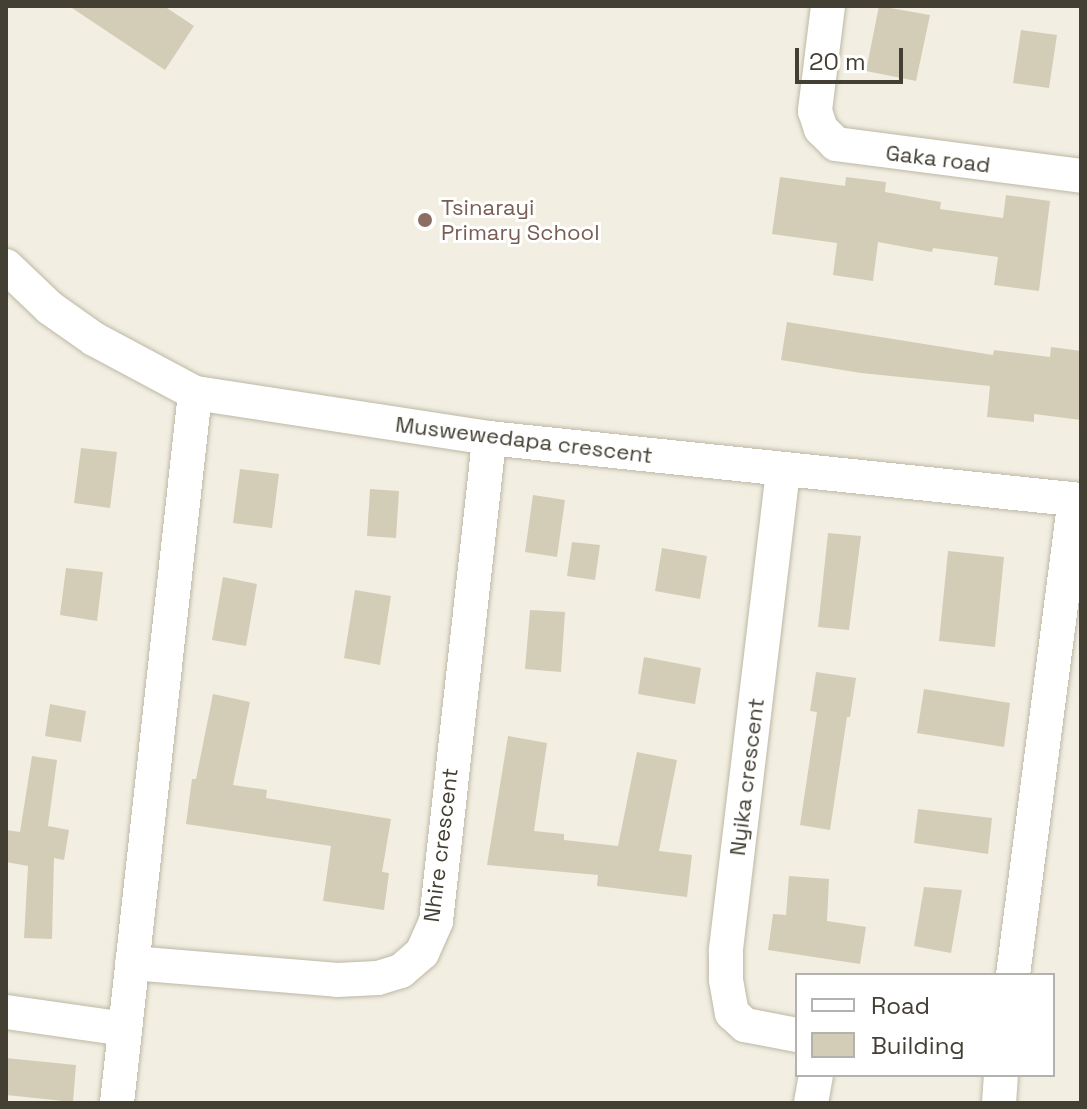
<!DOCTYPE html>
<style>
body{margin:0}
#map{position:relative;width:1087px;height:1109px;overflow:hidden;background:#f2efe2;font-family:"Space Grotesk",sans-serif}
div>[style]{position:absolute}
[style*='--x']{left:calc(var(--x)*1px);top:calc(var(--y)*1px);width:calc(var(--w)*1px);rotate:calc(var(--a)*1deg)}
.building>*{inset:0;background:#d3cdb7}
.roads{filter:drop-shadow(0 0 2px #bdb8a5) drop-shadow(0 0 2px #bdb8a5)}
.street>*{height:34px;margin:-17px;padding:0 17px;transform-origin:17px;border-radius:17px;background:#fff}
.dots>*{width:22px;height:22px;translate:-50% -50%;box-sizing:border-box;border:4px solid #fff;border-radius:50%}
span{translate:-50% -50%;white-space:nowrap;text-align:center;line-height:1.15;-webkit-text-stroke:6px #fff;paint-order:stroke}
.street-label{font-size:22px;color:#433f33}
.education-label{font-size:22px;color:#785e54}
.left{translate:0 -50%;text-align:left}
.frame{position:absolute;inset:0;border:8px solid #433f33;pointer-events:none}
.legend{position:absolute;left:795px;top:973px;width:260px;height:104px;box-sizing:border-box;background:#fff;border:2px solid #b4b2ad;margin:0;padding:10px 14px;list-style:none;font-size:24px;color:#433f33}
.legend li{display:flex;align-items:center;gap:16px;height:40px}
.legend b{width:40px;border:2px solid #b4b2ad}
.scale{position:absolute;left:795px;top:48px;width:108px;height:36px;box-sizing:border-box;border:4px solid #433f33;border-top:0;padding-left:10px;font-size:24px;line-height:28px;white-space:nowrap;color:#433f33;-webkit-text-stroke:6px #fff;paint-order:stroke}
</style>
<div id="map">
<div class="building">
<div style="clip-path:polygon(69px 6px,164px 6px,194px 26px,165px 70px)"></div>
<div style="clip-path:polygon(879px 6px,930px 15px,916px 81px,866px 71px)"></div>
<div style="clip-path:polygon(1021px 30px,1057px 35px,1049px 88px,1013px 83px)"></div>
<div style="clip-path:polygon(780px 177px,845px 186px,846px 177px,886px 182px,885px 192px,941px 202px,940px 209px,1003px 218px,1006px 195px,1050px 201px,1039px 291px,994px 285px,998px 257px,933px 248px,932px 252px,878px 242px,873px 281px,833px 275px,837px 243px,772px 234px)"></div>
<div style="clip-path:polygon(787px 322px,993px 355px,994px 350px,1050px 357px,1051px 347px,1081px 351px,1081px 420px,1034px 414px,1034px 422px,987px 417px,990px 386px,861px 373px,781px 360px)"></div>
<div style="clip-path:polygon(81px 448px,117px 452px,110px 508px,74px 503px)"></div>
<div style="clip-path:polygon(240px 469px,279px 474px,272px 528px,233px 523px)"></div>
<div style="clip-path:polygon(370px 489px,399px 491px,396px 538px,367px 536px)"></div>
<div style="clip-path:polygon(533px 495px,565px 500px,557px 557px,525px 552px)"></div>
<div style="clip-path:polygon(828px 533px,861px 536px,849px 630px,818px 627px)"></div>
<div style="clip-path:polygon(572px 542px,600px 545px,595px 580px,567px 576px)"></div>
<div style="clip-path:polygon(662px 548px,707px 556px,700px 599px,655px 591px)"></div>
<div style="clip-path:polygon(948px 551px,1004px 557px,995px 647px,939px 641px)"></div>
<div style="clip-path:polygon(66px 568px,103px 572px,97px 621px,60px 615px)"></div>
<div style="clip-path:polygon(223px 577px,257px 584px,246px 646px,212px 640px)"></div>
<div style="clip-path:polygon(355px 590px,391px 596px,380px 665px,344px 658px)"></div>
<div style="clip-path:polygon(530px 610px,565px 612px,561px 672px,525px 669px)"></div>
<div style="clip-path:polygon(644px 657px,701px 668px,695px 704px,638px 694px)"></div>
<div style="clip-path:polygon(816px 672px,856px 678px,850px 717px,847px 717px,830px 830px,800px 825px,817px 712px,810px 711px)"></div>
<div style="clip-path:polygon(924px 689px,1010px 703px,1004px 747px,917px 733px)"></div>
<div style="clip-path:polygon(213px 694px,250px 702px,233px 785px,267px 790px,266px 798px,391px 819px,382px 872px,389px 873px,384px 910px,323px 901px,331px 846px,186px 824px,192px 779px,196px 779px)"></div>
<div style="clip-path:polygon(50px 704px,86px 711px,81px 742px,45px 736px)"></div>
<div style="clip-path:polygon(508px 736px,547px 743px,534px 831px,564px 834px,564px 840px,618px 846px,637px 752px,677px 760px,659px 851px,692px 855px,687px 897px,597px 886px,598px 875px,487px 865px)"></div>
<div style="clip-path:polygon(32px 756px,57px 760px,48px 826px,69px 830px,64px 860px,54px 858px,52px 939px,24px 938px,28px 866px,6px 862px,6px 830px,20px 832px)"></div>
<div style="clip-path:polygon(918px 809px,992px 818px,988px 854px,914px 843px)"></div>
<div style="clip-path:polygon(789px 876px,829px 879px,827px 921px,866px 927px,860px 964px,768px 950px,773px 914px,786px 915px)"></div>
<div style="clip-path:polygon(924px 887px,962px 890px,951px 953px,914px 946px)"></div>
<div style="clip-path:polygon(6px 1058px,76px 1065px,73px 1102px,6px 1095px)"></div>
</div>
<div class="roads">
<div class="street">
<div style="--x:828;--y:6;--w:106;--a:97.1"></div>
<div style="--x:815;--y:111;--w:19;--a:72"></div>
<div style="--x:821;--y:129;--w:21;--a:45"></div>
<div style="--x:836;--y:144;--w:247;--a:7.4"></div>
<div style="--x:6;--y:266;--w:61;--a:43.7"></div>
<div style="--x:50;--y:308;--w:54;--a:35.2"></div>
<div style="--x:94;--y:339;--w:115;--a:28.1"></div>
<div style="--x:195;--y:393;--w:297;--a:8.7"></div>
<div style="--x:489;--y:438;--w:595;--a:5.98"></div>
<div style="--x:783;--y:471;--w:484;--a:96.8"></div>
<div style="--x:726;--y:952;--w:28;--a:90"></div>
<div style="--x:726;--y:980;--w:34;--a:80"></div>
<div style="--x:732;--y:1013;--w:18;--a:43"></div>
<div style="--x:745;--y:1025;--w:53;--a:10.9"></div>
<div style="--x:132;--y:963;--w:206;--a:4.7"></div>
<div style="--x:337;--y:980;--w:41;--a:-2.8"></div>
<div style="--x:378;--y:978;--w:24;--a:-17"></div>
<div style="--x:401;--y:971;--w:28;--a:-41"></div>
<div style="--x:422;--y:953;--w:35;--a:-66"></div>
<div style="--x:436;--y:921;--w:486;--a:-83.7"></div>
<div style="--x:1013;--y:975;--w:479;--a:-82.6"></div>
<div style="--x:6;--y:1012;--w:120;--a:8.1"></div>
<div style="--x:117;--y:1103;--w:714;--a:-83.73"></div>
<div style="--x:811;--y:1103;--w:28;--a:-80"></div>
<div style="--x:999;--y:1103;--w:28;--a:-86"></div>
</div>
</div>
<div class="dots">
<div style="left:425px;top:220px;background:#8d6e63"></div>
</div>
<div class="street-label">
<span style="left:938px;top:159px;rotate:7deg">Gaka road</span>
<span style="left:524px;top:440px;rotate:7deg">Muswewedapa crescent</span>
<span style="left:747px;top:777px;rotate:-83deg">Nyika crescent</span>
<span style="left:441px;top:845px;rotate:-83deg">Nhire crescent</span>
</div>
<div class="education-label">
<span class="left" style="left:441px;top:220px">Tsinarayi<br>Primary School</span>
</div>
<div class="frame"></div>
<ul class="legend">
<li><b style="height:10px;background:#fff"></b>Road</li>
<li><b style="height:22px;background:#d3cdb7"></b>Building</li>
</ul>
<div class="scale">20 m</div>
</div>
